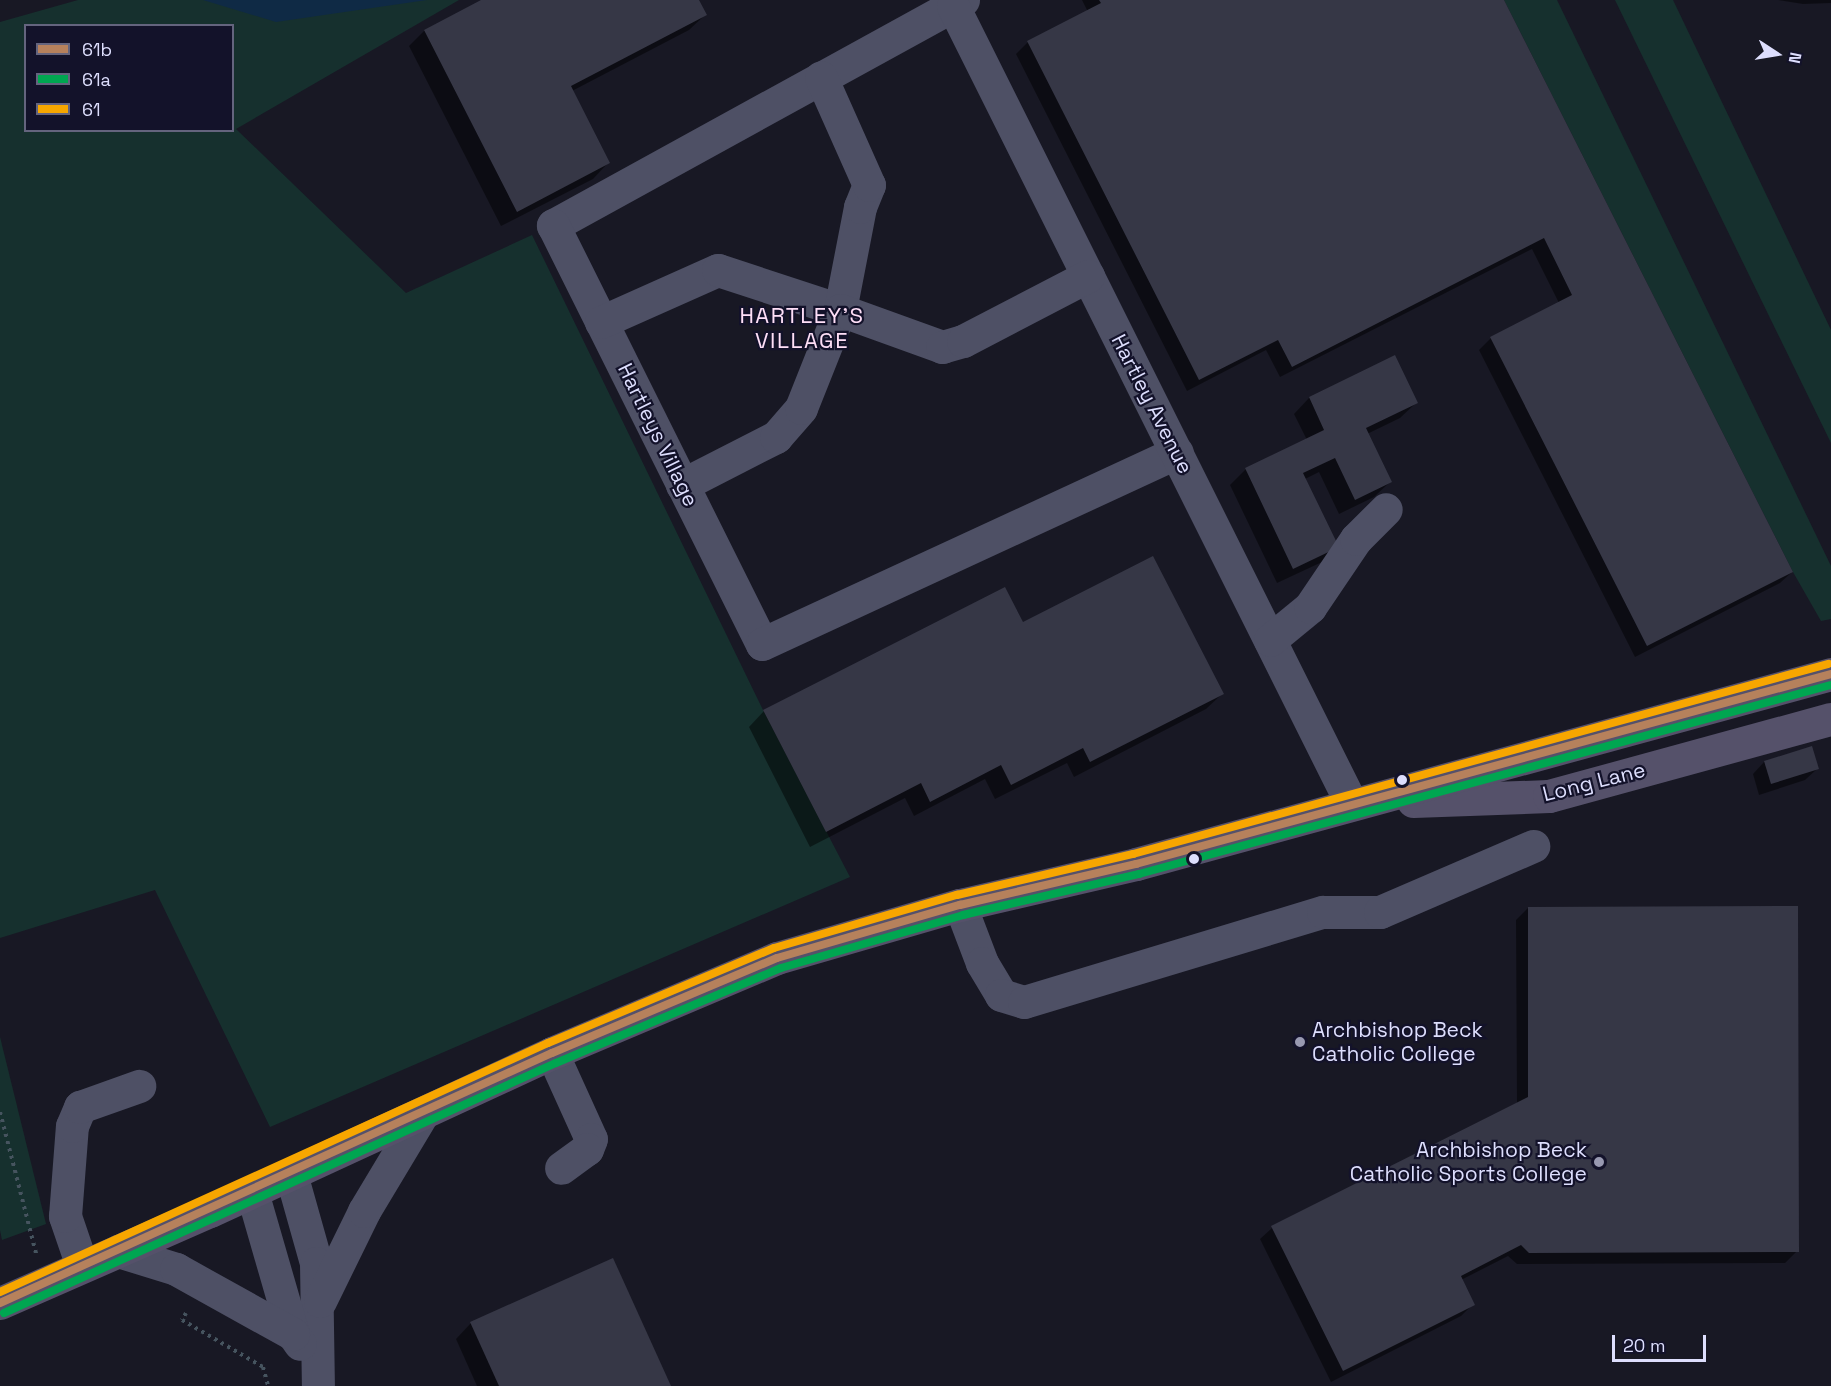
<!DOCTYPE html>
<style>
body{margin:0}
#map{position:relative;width:1831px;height:1386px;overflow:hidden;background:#181824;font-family:"Space Grotesk",sans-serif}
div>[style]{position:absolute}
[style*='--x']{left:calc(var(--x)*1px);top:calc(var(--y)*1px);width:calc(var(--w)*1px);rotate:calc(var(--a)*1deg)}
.green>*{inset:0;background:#16302e}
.water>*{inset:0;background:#0f2a45}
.shadow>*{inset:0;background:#0007}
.building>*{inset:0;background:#363746}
.path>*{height:4px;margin-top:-2px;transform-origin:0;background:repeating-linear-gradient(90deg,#46545f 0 3px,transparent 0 7.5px)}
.minor>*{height:33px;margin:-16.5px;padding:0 16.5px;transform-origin:16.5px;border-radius:16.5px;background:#4e5065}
.major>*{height:33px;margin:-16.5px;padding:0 16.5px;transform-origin:16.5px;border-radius:16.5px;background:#55516a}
.bus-1>*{height:8px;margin:-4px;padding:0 4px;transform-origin:4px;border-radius:4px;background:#b6815c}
.bus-2>*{height:8px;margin:-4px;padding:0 4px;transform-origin:4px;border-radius:4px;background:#00a651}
.bus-3>*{height:8px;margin:-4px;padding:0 4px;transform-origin:4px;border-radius:4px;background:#f7a600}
.dots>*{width:16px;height:16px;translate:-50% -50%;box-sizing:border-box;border:3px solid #13122a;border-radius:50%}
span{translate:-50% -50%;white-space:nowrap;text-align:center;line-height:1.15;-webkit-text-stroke:4.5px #13122a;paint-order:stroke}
.street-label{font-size:21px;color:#dddefd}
.poi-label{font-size:21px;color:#dddefd}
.left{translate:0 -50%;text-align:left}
.right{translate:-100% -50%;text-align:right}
.neighbourhood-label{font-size:22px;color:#fedff7;letter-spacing:1.5px}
.legend{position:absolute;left:24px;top:24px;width:210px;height:108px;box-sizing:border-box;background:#13122a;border:2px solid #64647e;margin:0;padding:8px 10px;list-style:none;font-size:18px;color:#dddefd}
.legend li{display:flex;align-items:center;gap:12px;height:30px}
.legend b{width:30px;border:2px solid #64647e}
.north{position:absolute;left:1747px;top:24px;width:60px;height:60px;-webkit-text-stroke:4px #13122a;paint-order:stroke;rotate:102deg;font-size:16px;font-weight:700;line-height:24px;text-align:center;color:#dddefd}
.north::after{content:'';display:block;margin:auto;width:21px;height:27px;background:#dddefd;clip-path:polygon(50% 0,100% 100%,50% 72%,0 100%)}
.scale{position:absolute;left:1612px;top:1335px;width:94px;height:27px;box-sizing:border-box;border:3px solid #dddefd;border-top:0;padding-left:8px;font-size:18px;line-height:21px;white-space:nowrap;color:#dddefd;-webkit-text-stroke:4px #13122a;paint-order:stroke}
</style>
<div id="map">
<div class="green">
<div style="clip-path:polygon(evenodd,78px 0,459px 0,236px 129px,406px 293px,532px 235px,763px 710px,850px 877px,270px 1127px,155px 890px,0 938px,0 22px,78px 0,26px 26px,232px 26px,232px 130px,26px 130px,26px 26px)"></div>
<div style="clip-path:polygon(1504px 0,1557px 0,1831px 566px,1831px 619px,1821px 621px,1793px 572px)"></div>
<div style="clip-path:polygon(1615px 0,1673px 0,1831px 330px,1831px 443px)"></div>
<div style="clip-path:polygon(0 1037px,46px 1224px,2px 1240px,0 1230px)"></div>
</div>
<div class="water">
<div style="clip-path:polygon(203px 0,427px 0,276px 22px)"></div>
</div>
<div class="shadow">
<div style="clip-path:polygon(484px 0,697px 0,705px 15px,689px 30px,572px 91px,608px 163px,593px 179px,501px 226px,409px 46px,424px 31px)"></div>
<div style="clip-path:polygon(1082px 0,1502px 0,1792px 572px,1780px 583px,1635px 657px,1479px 350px,1491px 338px,1559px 303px,1532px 249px,1280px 377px,1266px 350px,1187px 391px,1016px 54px,1028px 42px,1088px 12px)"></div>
<div style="clip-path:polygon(1778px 0,1831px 0,1831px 3px,1803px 4px)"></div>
<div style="clip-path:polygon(1394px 357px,1416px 403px,1400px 418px,1367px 434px,1390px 482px,1374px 497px,1339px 514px,1319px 472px,1305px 479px,1337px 546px,1322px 562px,1277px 583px,1230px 485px,1246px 469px,1307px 440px,1294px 414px,1309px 398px)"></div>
<div style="clip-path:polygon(1022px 624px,1222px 694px,1206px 709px,1074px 777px,1067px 763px,995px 799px,985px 779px,914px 816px,905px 798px,810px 847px,749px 727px,764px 711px)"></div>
<div style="clip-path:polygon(1811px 748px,1817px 769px,1805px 780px,1759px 795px,1753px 774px,1764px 762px)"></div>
<div style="clip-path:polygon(1528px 908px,1797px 1251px,1785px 1263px,1517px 1264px,1508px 1256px,1461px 1280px,1473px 1304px,1461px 1316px,1331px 1382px,1260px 1239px,1272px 1228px,1517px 1104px,1516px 920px)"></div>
<div style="clip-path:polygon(471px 1323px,669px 1386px,477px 1386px,456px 1339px)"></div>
</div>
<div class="building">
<div style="clip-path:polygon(481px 0,699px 0,707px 15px,571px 86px,610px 163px,517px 212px,424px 30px)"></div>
<div style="clip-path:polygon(1099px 0,1504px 0,1793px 572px,1647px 646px,1490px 337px,1572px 295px,1544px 238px,1292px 367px,1278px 340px,1199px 380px,1027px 41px,1101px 3px)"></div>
<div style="clip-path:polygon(1395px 355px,1418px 403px,1366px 428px,1392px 482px,1355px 500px,1335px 458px,1303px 473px,1339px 547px,1293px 569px,1245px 468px,1324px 430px,1309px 397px)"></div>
<div style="clip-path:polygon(1153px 556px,1224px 694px,1090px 762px,1083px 748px,1011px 785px,1001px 765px,930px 802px,921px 783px,826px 832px,763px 710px,1005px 587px,1023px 622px)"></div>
<div style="clip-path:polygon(1812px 746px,1819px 769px,1771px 784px,1764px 761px)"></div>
<div style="clip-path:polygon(1798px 906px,1799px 1252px,1529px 1253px,1521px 1245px,1461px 1276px,1475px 1305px,1343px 1371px,1271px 1226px,1528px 1097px,1528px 907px)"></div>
<div style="clip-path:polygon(613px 1258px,671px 1386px,499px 1386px,470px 1322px)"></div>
</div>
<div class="path">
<div style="--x:0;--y:1112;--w:146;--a:75.7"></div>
<div style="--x:186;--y:1313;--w:8;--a:120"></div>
<div style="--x:182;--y:1320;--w:94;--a:30.1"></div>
<div style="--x:263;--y:1367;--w:20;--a:75"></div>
</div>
<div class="minor">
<div style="--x:963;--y:0;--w:468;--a:151.2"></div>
<div style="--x:553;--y:225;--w:468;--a:63.5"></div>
<div style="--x:762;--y:644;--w:457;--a:-24.8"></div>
<div style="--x:953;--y:6;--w:891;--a:63.46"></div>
<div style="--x:601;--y:322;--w:128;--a:-24"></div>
<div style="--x:718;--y:270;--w:128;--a:18.2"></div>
<div style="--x:840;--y:310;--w:105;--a:-79"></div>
<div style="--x:860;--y:207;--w:24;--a:-68"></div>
<div style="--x:869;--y:185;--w:118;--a:-114"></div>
<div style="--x:682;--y:485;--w:106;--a:-27.1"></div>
<div style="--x:776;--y:437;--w:38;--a:-49"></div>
<div style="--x:801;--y:408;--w:105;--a:-68.3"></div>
<div style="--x:840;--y:310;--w:109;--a:19.9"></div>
<div style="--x:942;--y:347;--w:22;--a:-16"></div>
<div style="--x:963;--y:341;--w:141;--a:-27.5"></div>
<div style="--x:1270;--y:640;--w:52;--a:-39.5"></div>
<div style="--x:1310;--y:607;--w:82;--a:-55.9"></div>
<div style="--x:1356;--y:539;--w:42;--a:-45"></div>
<div style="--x:960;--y:905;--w:62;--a:69.2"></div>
<div style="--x:982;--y:963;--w:37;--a:59"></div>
<div style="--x:1001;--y:995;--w:24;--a:17"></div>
<div style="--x:1024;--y:1002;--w:312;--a:-16.8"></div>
<div style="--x:1323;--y:912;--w:57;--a:0"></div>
<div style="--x:1380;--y:912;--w:167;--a:-23.3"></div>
<div style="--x:552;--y:1053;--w:94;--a:65.6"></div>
<div style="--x:591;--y:1139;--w:11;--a:112"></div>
<div style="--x:587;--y:1149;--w:32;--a:144"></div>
<div style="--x:291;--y:1174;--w:92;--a:74.3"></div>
<div style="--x:316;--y:1263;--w:123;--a:89.1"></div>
<div style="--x:252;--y:1192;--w:148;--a:73.9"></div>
<div style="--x:293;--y:1334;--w:12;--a:55"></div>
<div style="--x:118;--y:1251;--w:61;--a:17.2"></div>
<div style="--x:176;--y:1269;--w:134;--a:29.1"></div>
<div style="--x:82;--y:1266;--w:53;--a:-108.8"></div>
<div style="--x:65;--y:1216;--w:90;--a:-85.6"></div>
<div style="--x:72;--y:1126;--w:21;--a:-67"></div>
<div style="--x:80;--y:1107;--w:63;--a:-19.6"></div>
<div style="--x:320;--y:1301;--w:100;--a:-63.9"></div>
<div style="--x:364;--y:1211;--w:111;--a:-59"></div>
</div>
<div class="major">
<div style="--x:1413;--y:801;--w:136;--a:-2.1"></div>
<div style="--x:1549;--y:796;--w:292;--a:-15.3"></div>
<div style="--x:0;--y:1303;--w:229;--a:-23.7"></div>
<div style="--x:210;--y:1211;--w:377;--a:-24.8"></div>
<div style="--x:552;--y:1053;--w:244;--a:-22.9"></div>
<div style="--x:777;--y:958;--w:191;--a:-16.2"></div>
<div style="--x:960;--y:905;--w:181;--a:-13.1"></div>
<div style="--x:1136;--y:864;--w:721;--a:-15.29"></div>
</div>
<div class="bus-1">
<div style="--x:0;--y:1303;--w:606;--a:-24.37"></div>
<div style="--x:552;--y:1053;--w:244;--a:-22.9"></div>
<div style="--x:777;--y:958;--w:191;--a:-16.2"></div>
<div style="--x:960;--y:905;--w:181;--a:-13.1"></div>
<div style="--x:1136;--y:864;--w:721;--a:-15.29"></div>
</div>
<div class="bus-2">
<div style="--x:4;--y:1313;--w:606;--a:-24.37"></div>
<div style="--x:556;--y:1063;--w:244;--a:-22.9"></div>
<div style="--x:781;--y:968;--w:190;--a:-16.2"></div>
<div style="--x:963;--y:915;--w:181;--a:-13.1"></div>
<div style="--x:1139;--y:874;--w:717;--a:-15.28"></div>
</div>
<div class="bus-3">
<div style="--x:0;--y:1292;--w:602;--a:-24.44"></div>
<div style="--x:548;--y:1043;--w:245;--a:-22.8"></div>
<div style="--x:774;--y:948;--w:191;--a:-16.2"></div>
<div style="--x:957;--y:895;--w:181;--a:-13.1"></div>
<div style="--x:1133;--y:854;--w:721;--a:-15.29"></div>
</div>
<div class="dots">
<div style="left:1402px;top:780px;background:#dddefd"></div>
<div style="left:1194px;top:859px;background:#dddefd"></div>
<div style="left:1300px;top:1042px;background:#9899b1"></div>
<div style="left:1599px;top:1162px;background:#9899b1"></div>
</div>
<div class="street-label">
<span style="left:1152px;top:404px;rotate:63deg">Hartley Avenue</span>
<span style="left:658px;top:435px;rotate:64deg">Hartleys Village</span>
<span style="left:1594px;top:782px;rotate:-14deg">Long Lane</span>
</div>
<div class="poi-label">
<span class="left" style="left:1312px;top:1042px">Archbishop Beck<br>Catholic College</span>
<span class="right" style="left:1587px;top:1162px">Archbishop Beck<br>Catholic Sports College</span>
</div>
<div class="neighbourhood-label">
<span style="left:802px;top:328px">HARTLEY'S<br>VILLAGE</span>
</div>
<ul class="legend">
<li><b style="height:8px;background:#b6815c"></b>61b</li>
<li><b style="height:8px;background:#00a651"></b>61a</li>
<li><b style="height:8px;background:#f7a600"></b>61</li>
</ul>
<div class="north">N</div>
<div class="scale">20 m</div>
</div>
